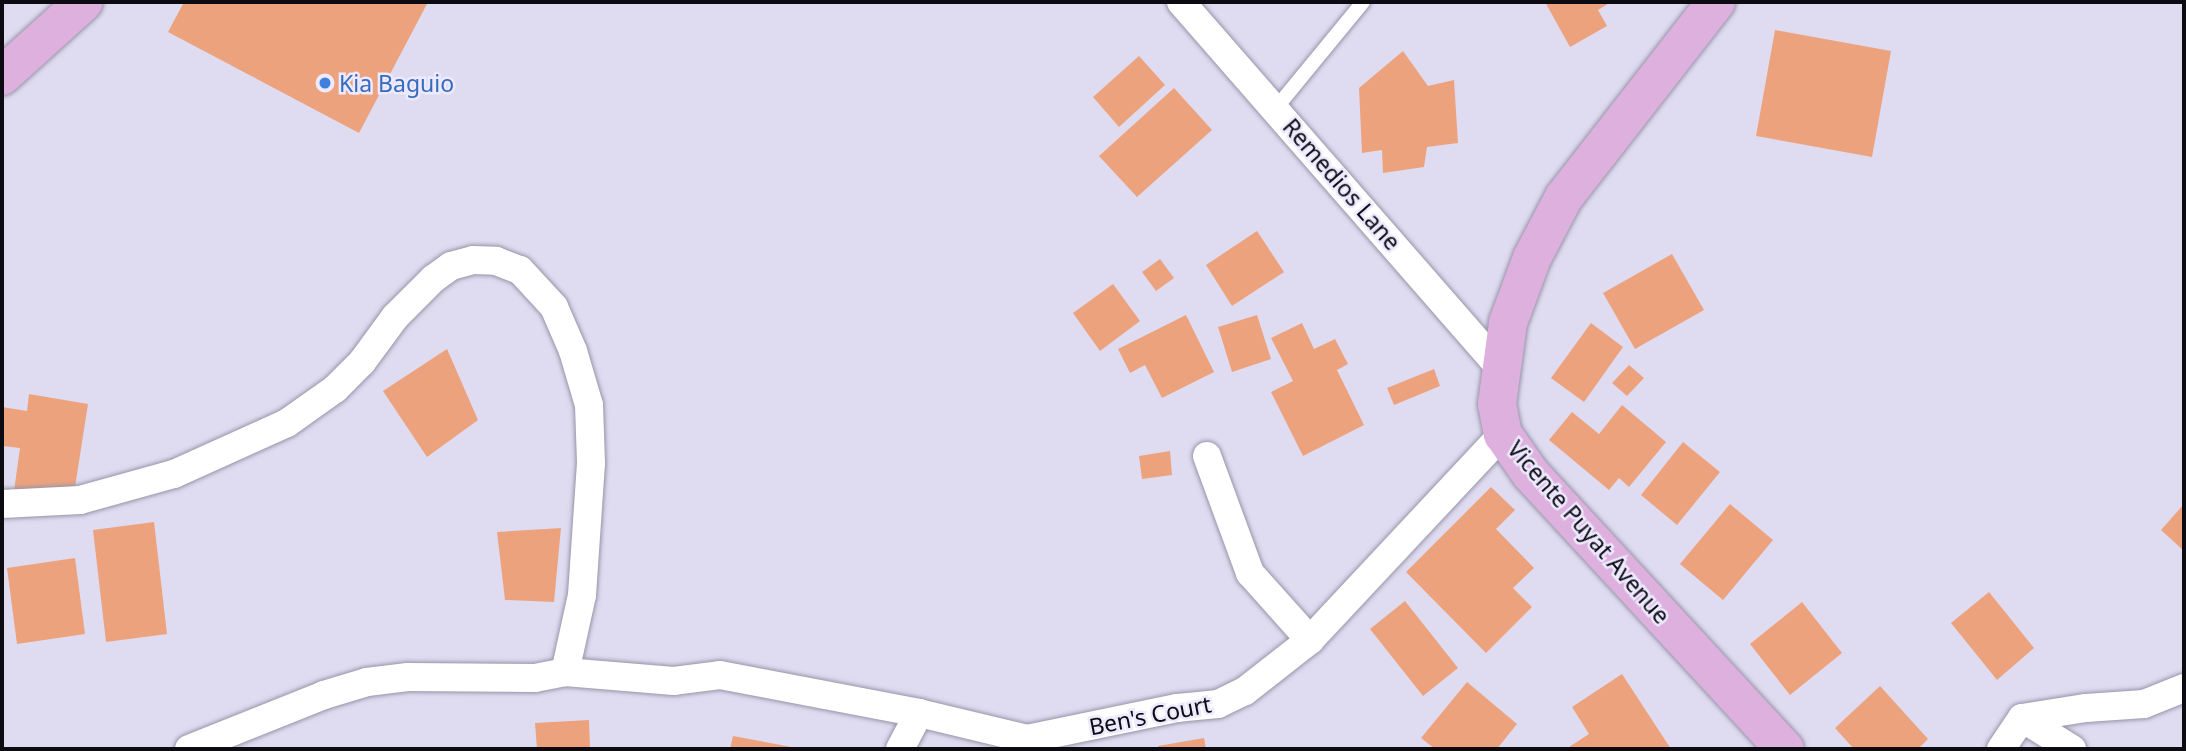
<!DOCTYPE html>
<style>
body{margin:0}
#map{position:relative;width:2186px;height:751px;overflow:hidden;background:#dfdcf1;font-family:"Noto Sans",sans-serif}
div>[style]{position:absolute}
[style*='--x']{left:calc(var(--x)*1px);top:calc(var(--y)*1px);width:calc(var(--w)*1px);rotate:calc(var(--a)*1deg)}
.building>*{inset:0;background:#eda27e}
.roads{filter:drop-shadow(0 0 2px #9894a8) drop-shadow(0 0 2px #9894a8)}
.service>*{height:14px;margin:-7px;padding:0 7px;transform-origin:7px;border-radius:7px;background:#fff}
.minor>*{height:28px;margin:-14px;padding:0 14px;transform-origin:14px;border-radius:14px;background:#fff}
.primary>*{height:38px;margin:-19px;padding:0 19px;transform-origin:19px;border-radius:19px;background:#ddb0dd}
.dots>*{width:19px;height:19px;translate:-50% -50%;box-sizing:border-box;border:4px solid #ede9ff;border-radius:50%}
span{translate:-50% -50%;white-space:nowrap;text-align:center;line-height:1.15;-webkit-text-stroke:5px #ede9ff;paint-order:stroke}
.shop-label{font-size:23px;color:#366cbe}
.left{translate:0 -50%;text-align:left}
.street-label{font-size:23px;color:#0c0b12}
.frame{position:absolute;inset:0;border:4px solid #0c0b12;pointer-events:none}
</style>
<div id="map">
<div class="building">
<div style="clip-path:polygon(184px 2px,428px 2px,359px 133px,168px 32px)"></div>
<div style="clip-path:polygon(1545px 2px,1611px 2px,1598px 10px,1607px 26px,1570px 47px)"></div>
<div style="clip-path:polygon(1775px 30px,1891px 51px,1872px 157px,1756px 136px)"></div>
<div style="clip-path:polygon(1403px 51px,1428px 86px,1454px 80px,1458px 143px,1427px 147px,1424px 167px,1383px 173px,1382px 150px,1362px 153px,1359px 88px)"></div>
<div style="clip-path:polygon(1139px 56px,1165px 85px,1119px 127px,1093px 97px)"></div>
<div style="clip-path:polygon(1174px 88px,1212px 130px,1137px 197px,1099px 156px)"></div>
<div style="clip-path:polygon(1257px 231px,1284px 272px,1232px 306px,1206px 265px)"></div>
<div style="clip-path:polygon(1672px 254px,1704px 310px,1635px 349px,1603px 293px)"></div>
<div style="clip-path:polygon(1160px 259px,1174px 278px,1156px 291px,1142px 272px)"></div>
<div style="clip-path:polygon(1113px 284px,1140px 321px,1100px 351px,1073px 313px)"></div>
<div style="clip-path:polygon(1186px 315px,1214px 372px,1162px 398px,1145px 365px,1130px 373px,1118px 349px)"></div>
<div style="clip-path:polygon(1257px 315px,1271px 359px,1232px 372px,1218px 327px)"></div>
<div style="clip-path:polygon(1302px 323px,1314px 349px,1335px 339px,1348px 364px,1337px 370px,1364px 425px,1303px 456px,1271px 392px,1293px 381px,1271px 338px)"></div>
<div style="clip-path:polygon(1591px 323px,1623px 347px,1584px 402px,1551px 378px)"></div>
<div style="clip-path:polygon(447px 349px,478px 420px,427px 457px,383px 391px)"></div>
<div style="clip-path:polygon(1629px 365px,1644px 378px,1627px 396px,1612px 383px)"></div>
<div style="clip-path:polygon(1434px 369px,1440px 386px,1394px 405px,1387px 388px)"></div>
<div style="clip-path:polygon(29px 394px,88px 404px,73px 500px,14px 491px,20px 448px,2px 446px,2px 407px,27px 411px)"></div>
<div style="clip-path:polygon(1622px 405px,1666px 442px,1629px 487px,1619px 478px,1609px 490px,1549px 440px,1572px 412px,1599px 434px)"></div>
<div style="clip-path:polygon(1683px 442px,1720px 472px,1677px 525px,1641px 495px)"></div>
<div style="clip-path:polygon(1170px 451px,1172px 475px,1142px 479px,1139px 456px)"></div>
<div style="clip-path:polygon(1491px 487px,1515px 510px,1496px 529px,1534px 568px,1513px 588px,1532px 607px,1486px 653px,1406px 572px)"></div>
<div style="clip-path:polygon(1730px 504px,1773px 540px,1723px 600px,1680px 564px)"></div>
<div style="clip-path:polygon(2184px 504px,2184px 551px,2161px 530px)"></div>
<div style="clip-path:polygon(154px 522px,167px 634px,106px 642px,93px 530px)"></div>
<div style="clip-path:polygon(561px 528px,554px 602px,505px 600px,497px 532px)"></div>
<div style="clip-path:polygon(75px 558px,85px 634px,17px 644px,7px 568px)"></div>
<div style="clip-path:polygon(1989px 592px,2034px 648px,1997px 680px,1951px 623px)"></div>
<div style="clip-path:polygon(1405px 601px,1458px 668px,1423px 696px,1370px 629px)"></div>
<div style="clip-path:polygon(1802px 602px,1842px 653px,1790px 695px,1750px 644px)"></div>
<div style="clip-path:polygon(1622px 674px,1671px 749px,1566px 749px,1589px 734px,1572px 707px)"></div>
<div style="clip-path:polygon(1467px 682px,1517px 724px,1497px 749px,1435px 749px,1421px 738px)"></div>
<div style="clip-path:polygon(1880px 686px,1928px 739px,1918px 749px,1854px 749px,1835px 728px)"></div>
<div style="clip-path:polygon(589px 720px,590px 749px,537px 749px,535px 723px)"></div>
<div style="clip-path:polygon(733px 736px,797px 748px,797px 749px,730px 749px)"></div>
<div style="clip-path:polygon(1204px 738px,1206px 749px,1159px 749px,1158px 746px)"></div>
</div>
<div class="roads">
<div class="service">
<div style="--x:1276;--y:108;--w:137;--a:-50.6"></div>
</div>
<div class="minor">
<div style="--x:1181;--y:2;--w:486;--a:48.9"></div>
<div style="--x:1207;--y:456;--w:125;--a:69.8"></div>
<div style="--x:1250;--y:573;--w:90;--a:48.2"></div>
<div style="--x:2;--y:504;--w:78;--a:-2.9"></div>
<div style="--x:80;--y:500;--w:98;--a:-15.5"></div>
<div style="--x:174;--y:474;--w:124;--a:-24.3"></div>
<div style="--x:287;--y:423;--w:59;--a:-35.3"></div>
<div style="--x:335;--y:389;--w:38;--a:-45"></div>
<div style="--x:362;--y:362;--w:56;--a:-53.7"></div>
<div style="--x:395;--y:317;--w:54;--a:-45"></div>
<div style="--x:433;--y:279;--w:22;--a:-36"></div>
<div style="--x:451;--y:266;--w:23;--a:-15"></div>
<div style="--x:473;--y:260;--w:23;--a:2"></div>
<div style="--x:496;--y:261;--w:26;--a:21"></div>
<div style="--x:520;--y:270;--w:50;--a:47.4"></div>
<div style="--x:554;--y:307;--w:48;--a:66.6"></div>
<div style="--x:573;--y:351;--w:56;--a:73.5"></div>
<div style="--x:589;--y:405;--w:58;--a:88"></div>
<div style="--x:591;--y:463;--w:132;--a:93.9"></div>
<div style="--x:582;--y:595;--w:79;--a:102.4"></div>
<div style="--x:2022;--y:718;--w:59;--a:31.8"></div>
<div style="--x:189;--y:749;--w:145;--a:-21.8"></div>
<div style="--x:324;--y:695;--w:45;--a:-16.8"></div>
<div style="--x:367;--y:682;--w:41;--a:-7"></div>
<div style="--x:408;--y:677;--w:127;--a:0.5"></div>
<div style="--x:535;--y:678;--w:31;--a:-11"></div>
<div style="--x:565;--y:672;--w:109;--a:4.7"></div>
<div style="--x:674;--y:681;--w:46;--a:-7.4"></div>
<div style="--x:720;--y:675;--w:203;--a:10.8"></div>
<div style="--x:919;--y:713;--w:111;--a:13.5"></div>
<div style="--x:1027;--y:739;--w:153;--a:-11.7"></div>
<div style="--x:1177;--y:708;--w:41;--a:-5.6"></div>
<div style="--x:1218;--y:704;--w:30;--a:-26"></div>
<div style="--x:1245;--y:691;--w:83;--a:-38.1"></div>
<div style="--x:1310;--y:640;--w:282;--a:-46.9"></div>
<div style="--x:900;--y:749;--w:41;--a:-62.2"></div>
<div style="--x:2001;--y:749;--w:37;--a:-56"></div>
<div style="--x:2022;--y:718;--w:65;--a:-8.9"></div>
<div style="--x:2086;--y:708;--w:58;--a:-3.9"></div>
<div style="--x:2144;--y:704;--w:43;--a:-21.8"></div>
</div>
<div class="primary">
<div style="--x:1716;--y:2;--w:247;--a:127.9"></div>
<div style="--x:1564;--y:197;--w:69;--a:117.7"></div>
<div style="--x:1532;--y:258;--w:69;--a:110.3"></div>
<div style="--x:1508;--y:323;--w:82;--a:97.7"></div>
<div style="--x:1497;--y:404;--w:31;--a:79"></div>
<div style="--x:1503;--y:434;--w:47;--a:55.3"></div>
<div style="--x:1530;--y:473;--w:376;--a:47.3"></div>
<div style="--x:2;--y:76;--w:110;--a:-42.1"></div>
</div>
</div>
<div class="dots">
<div style="left:325px;top:83px;background:#3f7fe0"></div>
</div>
<div class="shop-label">
<span class="left" style="left:339px;top:83px">Kia Baguio</span>
</div>
<div class="street-label">
<span style="left:1342px;top:184px;rotate:49deg">Remedios Lane</span>
<span style="left:1589px;top:532px;rotate:49deg">Vicente Puyat Avenue</span>
<span style="left:1150px;top:715px;rotate:-11deg">Ben's Court</span>
</div>
<div class="frame"></div>
</div>
